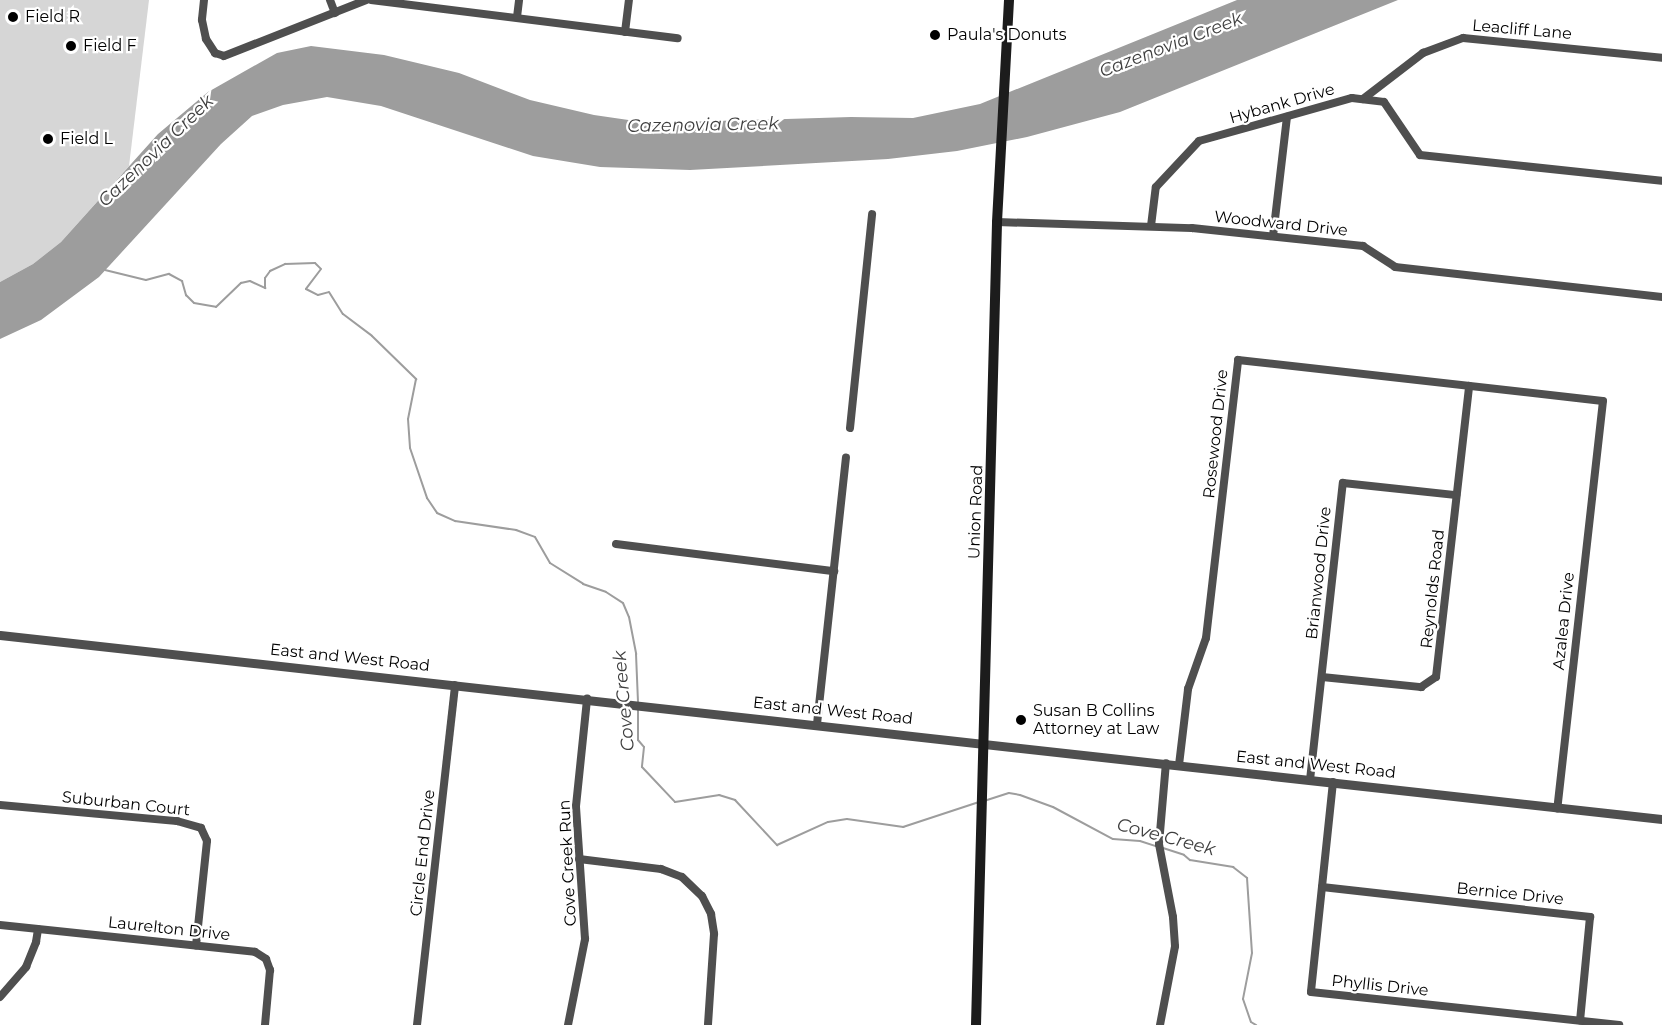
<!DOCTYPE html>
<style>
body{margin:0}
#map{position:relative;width:1662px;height:1025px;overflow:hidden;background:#fff;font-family:Montserrat,sans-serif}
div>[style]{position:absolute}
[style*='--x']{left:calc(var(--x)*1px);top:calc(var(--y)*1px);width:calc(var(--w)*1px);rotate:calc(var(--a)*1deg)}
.green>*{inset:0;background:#d6d6d6}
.water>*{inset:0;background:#9d9d9d}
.stream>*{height:2px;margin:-1px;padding:0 1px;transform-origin:1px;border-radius:1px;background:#9d9d9d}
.minor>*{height:8px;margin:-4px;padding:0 4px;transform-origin:4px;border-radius:4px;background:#4f4f4f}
.tertiary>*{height:9px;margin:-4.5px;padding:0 4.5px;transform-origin:4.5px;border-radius:4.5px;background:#4f4f4f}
.secondary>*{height:10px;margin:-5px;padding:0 5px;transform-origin:5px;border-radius:5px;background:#1c1c1c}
.dots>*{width:16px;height:16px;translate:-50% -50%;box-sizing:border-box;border:3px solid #fff;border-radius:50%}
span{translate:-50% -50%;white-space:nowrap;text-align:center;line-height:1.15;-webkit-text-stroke:4.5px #fff;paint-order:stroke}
.poi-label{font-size:16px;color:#000}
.left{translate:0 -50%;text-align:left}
.street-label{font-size:16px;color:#000}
.water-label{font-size:18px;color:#3e3e3e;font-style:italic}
</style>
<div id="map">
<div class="green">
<div style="clip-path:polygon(0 0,149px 0,129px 166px,61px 242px,33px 264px,0 282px)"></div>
</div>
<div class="water">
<div style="clip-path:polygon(1237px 0,1398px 0,1120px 112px,1027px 137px,957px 151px,888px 159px,690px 170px,600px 167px,533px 156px,381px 106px,327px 97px,283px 105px,252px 116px,221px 144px,99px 277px,41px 320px,0 339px,0 282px,33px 264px,61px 242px,158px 134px,208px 92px,277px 53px,311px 46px,384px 55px,459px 73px,530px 100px,594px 115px,649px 123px,851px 117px,913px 118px,980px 104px)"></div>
</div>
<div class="stream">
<div style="--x:105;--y:270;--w:42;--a:13.7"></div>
<div style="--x:146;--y:280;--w:24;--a:-15"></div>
<div style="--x:169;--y:274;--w:15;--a:28"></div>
<div style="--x:182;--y:281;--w:15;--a:74"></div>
<div style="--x:186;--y:295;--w:11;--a:45"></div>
<div style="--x:194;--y:303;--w:22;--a:10"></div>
<div style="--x:216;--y:307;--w:35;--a:-44"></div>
<div style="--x:241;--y:283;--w:9;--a:-13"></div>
<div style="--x:250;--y:281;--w:17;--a:25"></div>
<div style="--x:265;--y:288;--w:10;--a:-90"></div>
<div style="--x:265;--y:278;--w:9;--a:-54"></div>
<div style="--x:270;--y:271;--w:17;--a:-25"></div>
<div style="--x:285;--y:264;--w:30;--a:-2"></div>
<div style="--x:315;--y:263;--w:8;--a:45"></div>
<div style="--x:321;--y:269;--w:25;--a:127"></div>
<div style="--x:306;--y:289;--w:13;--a:27"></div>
<div style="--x:318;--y:295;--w:11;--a:-15"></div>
<div style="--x:329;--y:292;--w:26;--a:58"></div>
<div style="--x:343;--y:314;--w:36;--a:37"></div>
<div style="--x:372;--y:336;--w:62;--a:44.3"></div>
<div style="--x:416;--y:379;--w:41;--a:101.3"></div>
<div style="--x:408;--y:419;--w:29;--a:86"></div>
<div style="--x:410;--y:448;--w:53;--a:71.2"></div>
<div style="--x:427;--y:498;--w:18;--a:56"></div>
<div style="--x:437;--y:513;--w:20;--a:24"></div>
<div style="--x:455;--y:521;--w:62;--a:8.4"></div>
<div style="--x:516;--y:530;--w:20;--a:20"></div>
<div style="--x:535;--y:537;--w:30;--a:60"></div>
<div style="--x:550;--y:563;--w:39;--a:32"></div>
<div style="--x:583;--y:584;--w:24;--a:19"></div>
<div style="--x:606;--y:592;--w:20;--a:33"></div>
<div style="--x:623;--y:603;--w:15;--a:67"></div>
<div style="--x:629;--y:617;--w:38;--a:79"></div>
<div style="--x:636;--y:654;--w:48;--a:87.6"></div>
<div style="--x:638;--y:707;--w:33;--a:90"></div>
<div style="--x:638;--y:740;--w:9;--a:49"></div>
<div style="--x:644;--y:747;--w:20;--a:96"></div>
<div style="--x:642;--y:767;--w:48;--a:46.7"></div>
<div style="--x:675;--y:802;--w:45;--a:-9"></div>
<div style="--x:719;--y:795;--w:17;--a:17"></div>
<div style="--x:735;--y:800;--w:62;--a:47"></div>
<div style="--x:777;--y:845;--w:56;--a:-24.3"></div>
<div style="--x:828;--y:822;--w:19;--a:-9"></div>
<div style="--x:847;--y:819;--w:57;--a:8.1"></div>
<div style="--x:903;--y:827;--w:80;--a:-18.2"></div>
<div style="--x:984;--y:801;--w:26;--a:-18"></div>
<div style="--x:1009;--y:793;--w:11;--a:10"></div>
<div style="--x:1020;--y:795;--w:35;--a:20"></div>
<div style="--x:1053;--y:807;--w:68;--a:28.1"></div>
<div style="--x:1113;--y:839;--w:27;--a:4"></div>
<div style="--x:1140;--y:841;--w:19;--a:18"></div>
<div style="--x:1163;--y:848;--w:22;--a:18"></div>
<div style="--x:1184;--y:855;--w:8;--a:40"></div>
<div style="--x:1190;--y:860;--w:44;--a:9.2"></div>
<div style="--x:1233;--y:867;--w:18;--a:38"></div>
<div style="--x:1247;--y:878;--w:75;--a:86.2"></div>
<div style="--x:1252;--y:953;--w:47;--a:101.1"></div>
<div style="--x:1243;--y:999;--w:24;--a:71"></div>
<div style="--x:1251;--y:1022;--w:6;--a:31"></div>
</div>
<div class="minor">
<div style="--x:204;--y:0;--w:20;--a:96"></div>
<div style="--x:202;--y:20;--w:19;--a:78"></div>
<div style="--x:206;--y:39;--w:17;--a:57"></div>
<div style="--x:215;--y:53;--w:9;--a:18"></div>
<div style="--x:224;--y:56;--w:153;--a:-21.5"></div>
<div style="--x:330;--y:0;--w:14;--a:69"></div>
<div style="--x:371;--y:0;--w:309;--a:7.1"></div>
<div style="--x:517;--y:17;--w:17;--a:-83"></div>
<div style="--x:625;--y:32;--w:32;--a:-83"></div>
<div style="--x:1363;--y:99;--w:76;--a:-37.5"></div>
<div style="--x:1423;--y:53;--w:43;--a:-20.6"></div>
<div style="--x:1463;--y:38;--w:200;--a:5.7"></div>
<div style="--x:997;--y:222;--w:195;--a:1.8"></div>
<div style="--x:1192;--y:228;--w:172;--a:6"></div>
<div style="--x:1363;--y:246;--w:38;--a:33"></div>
<div style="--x:1395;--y:267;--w:269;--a:6.4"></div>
<div style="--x:1151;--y:226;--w:39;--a:-83"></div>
<div style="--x:1156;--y:187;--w:63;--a:-46.9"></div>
<div style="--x:1199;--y:141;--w:159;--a:-15.7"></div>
<div style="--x:1352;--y:98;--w:32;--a:7"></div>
<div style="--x:1384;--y:102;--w:64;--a:55.8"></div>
<div style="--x:1420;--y:155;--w:243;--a:6.1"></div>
<div style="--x:1273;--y:236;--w:120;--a:-83.3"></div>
<div style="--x:850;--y:428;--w:215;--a:-84.1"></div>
<div style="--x:616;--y:544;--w:220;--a:7.1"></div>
<div style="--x:1322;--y:677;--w:100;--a:5.8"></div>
<div style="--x:1421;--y:687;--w:18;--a:-34"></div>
<div style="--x:1436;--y:677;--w:293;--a:-83.5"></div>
<div style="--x:817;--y:724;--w:268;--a:-83.8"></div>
<div style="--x:1179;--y:765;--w:77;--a:-83.2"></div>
<div style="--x:1188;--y:689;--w:54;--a:-70.6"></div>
<div style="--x:1206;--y:638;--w:280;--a:-83.4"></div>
<div style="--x:1238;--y:360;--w:367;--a:6.4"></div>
<div style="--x:1603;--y:401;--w:410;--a:96.4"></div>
<div style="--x:1310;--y:780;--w:299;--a:-83.7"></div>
<div style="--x:1343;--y:483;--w:114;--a:6.1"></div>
<div style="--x:1333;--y:782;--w:211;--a:96"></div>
<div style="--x:1311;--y:992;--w:310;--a:6.1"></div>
<div style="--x:0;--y:805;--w:178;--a:5.2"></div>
<div style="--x:177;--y:821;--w:25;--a:16"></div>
<div style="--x:201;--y:828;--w:14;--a:65"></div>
<div style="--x:207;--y:841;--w:105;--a:96"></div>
<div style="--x:579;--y:859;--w:83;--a:7"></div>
<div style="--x:661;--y:869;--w:22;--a:21"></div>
<div style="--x:682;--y:877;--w:28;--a:44"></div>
<div style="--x:702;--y:896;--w:20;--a:63"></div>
<div style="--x:711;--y:914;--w:20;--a:81"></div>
<div style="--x:714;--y:934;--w:91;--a:93.8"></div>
<div style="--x:1322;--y:887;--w:270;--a:6.4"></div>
<div style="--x:1590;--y:917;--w:104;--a:95.5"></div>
<div style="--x:0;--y:925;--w:256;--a:6"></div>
<div style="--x:255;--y:952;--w:13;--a:32"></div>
<div style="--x:266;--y:959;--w:12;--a:70"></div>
<div style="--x:270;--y:970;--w:55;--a:95.2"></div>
<div style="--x:0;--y:997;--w:40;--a:-49"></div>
<div style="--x:26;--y:967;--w:27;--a:-68"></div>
<div style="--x:36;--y:942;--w:13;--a:-81"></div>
<div style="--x:417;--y:1025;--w:342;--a:-83.6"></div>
<div style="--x:568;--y:1025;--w:88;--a:-78.8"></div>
<div style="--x:585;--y:939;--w:133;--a:-93.9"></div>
<div style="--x:576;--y:806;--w:108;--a:-84.1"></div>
<div style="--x:1160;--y:1025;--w:80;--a:-79.2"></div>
<div style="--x:1175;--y:946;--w:29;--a:-94"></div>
<div style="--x:1173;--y:917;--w:74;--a:-100.9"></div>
<div style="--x:1159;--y:844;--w:81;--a:-85.1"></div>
</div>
<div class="tertiary">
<div style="--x:0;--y:635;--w:1672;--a:6.32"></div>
</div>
<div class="secondary">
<div style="--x:976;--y:1025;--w:803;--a:-88.5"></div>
<div style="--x:997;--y:222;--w:222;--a:-86.9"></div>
</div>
<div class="dots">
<div style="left:13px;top:17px;background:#000"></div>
<div style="left:935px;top:35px;background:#000"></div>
<div style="left:71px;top:46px;background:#000"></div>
<div style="left:48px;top:139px;background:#000"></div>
<div style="left:1021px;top:720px;background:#000"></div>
</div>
<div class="poi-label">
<span class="left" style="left:25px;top:17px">Field R</span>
<span class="left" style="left:947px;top:35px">Paula's Donuts</span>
<span class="left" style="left:83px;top:46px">Field F</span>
<span class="left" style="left:60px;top:139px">Field L</span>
<span class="left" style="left:1033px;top:720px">Susan B Collins<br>Attorney at Law</span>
</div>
<div class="street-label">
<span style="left:1522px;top:30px;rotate:5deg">Leacliff Lane</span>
<span style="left:1282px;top:104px;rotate:-16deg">Hybank Drive</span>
<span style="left:1281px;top:224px;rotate:6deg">Woodward Drive</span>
<span style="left:1216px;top:434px;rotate:-84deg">Rosewood Drive</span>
<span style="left:976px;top:512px;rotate:-88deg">Union Road</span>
<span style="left:1319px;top:573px;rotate:-84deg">Brianwood Drive</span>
<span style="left:1433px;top:589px;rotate:-84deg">Reynolds Road</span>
<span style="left:1564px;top:621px;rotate:-84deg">Azalea Drive</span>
<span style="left:350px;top:658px;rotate:6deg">East and West Road</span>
<span style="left:833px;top:711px;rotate:6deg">East and West Road</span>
<span style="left:1316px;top:765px;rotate:6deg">East and West Road</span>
<span style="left:126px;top:804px;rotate:6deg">Suburban Court</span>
<span style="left:423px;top:853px;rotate:-84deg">Circle End Drive</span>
<span style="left:568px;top:863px;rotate:-93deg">Cove Creek Run</span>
<span style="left:1510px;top:894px;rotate:6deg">Bernice Drive</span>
<span style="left:169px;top:929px;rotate:6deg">Laurelton Drive</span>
<span style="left:1380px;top:986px;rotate:6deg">Phyllis Drive</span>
</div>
<div class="water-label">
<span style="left:1171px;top:45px;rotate:-21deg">Cazenovia Creek</span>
<span style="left:703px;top:125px;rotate:-1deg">Cazenovia Creek</span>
<span style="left:156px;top:151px;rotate:-44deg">Cazenovia Creek</span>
<span style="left:624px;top:701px;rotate:-95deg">Cove Creek</span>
<span style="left:1166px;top:837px;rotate:15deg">Cove Creek</span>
</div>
</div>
